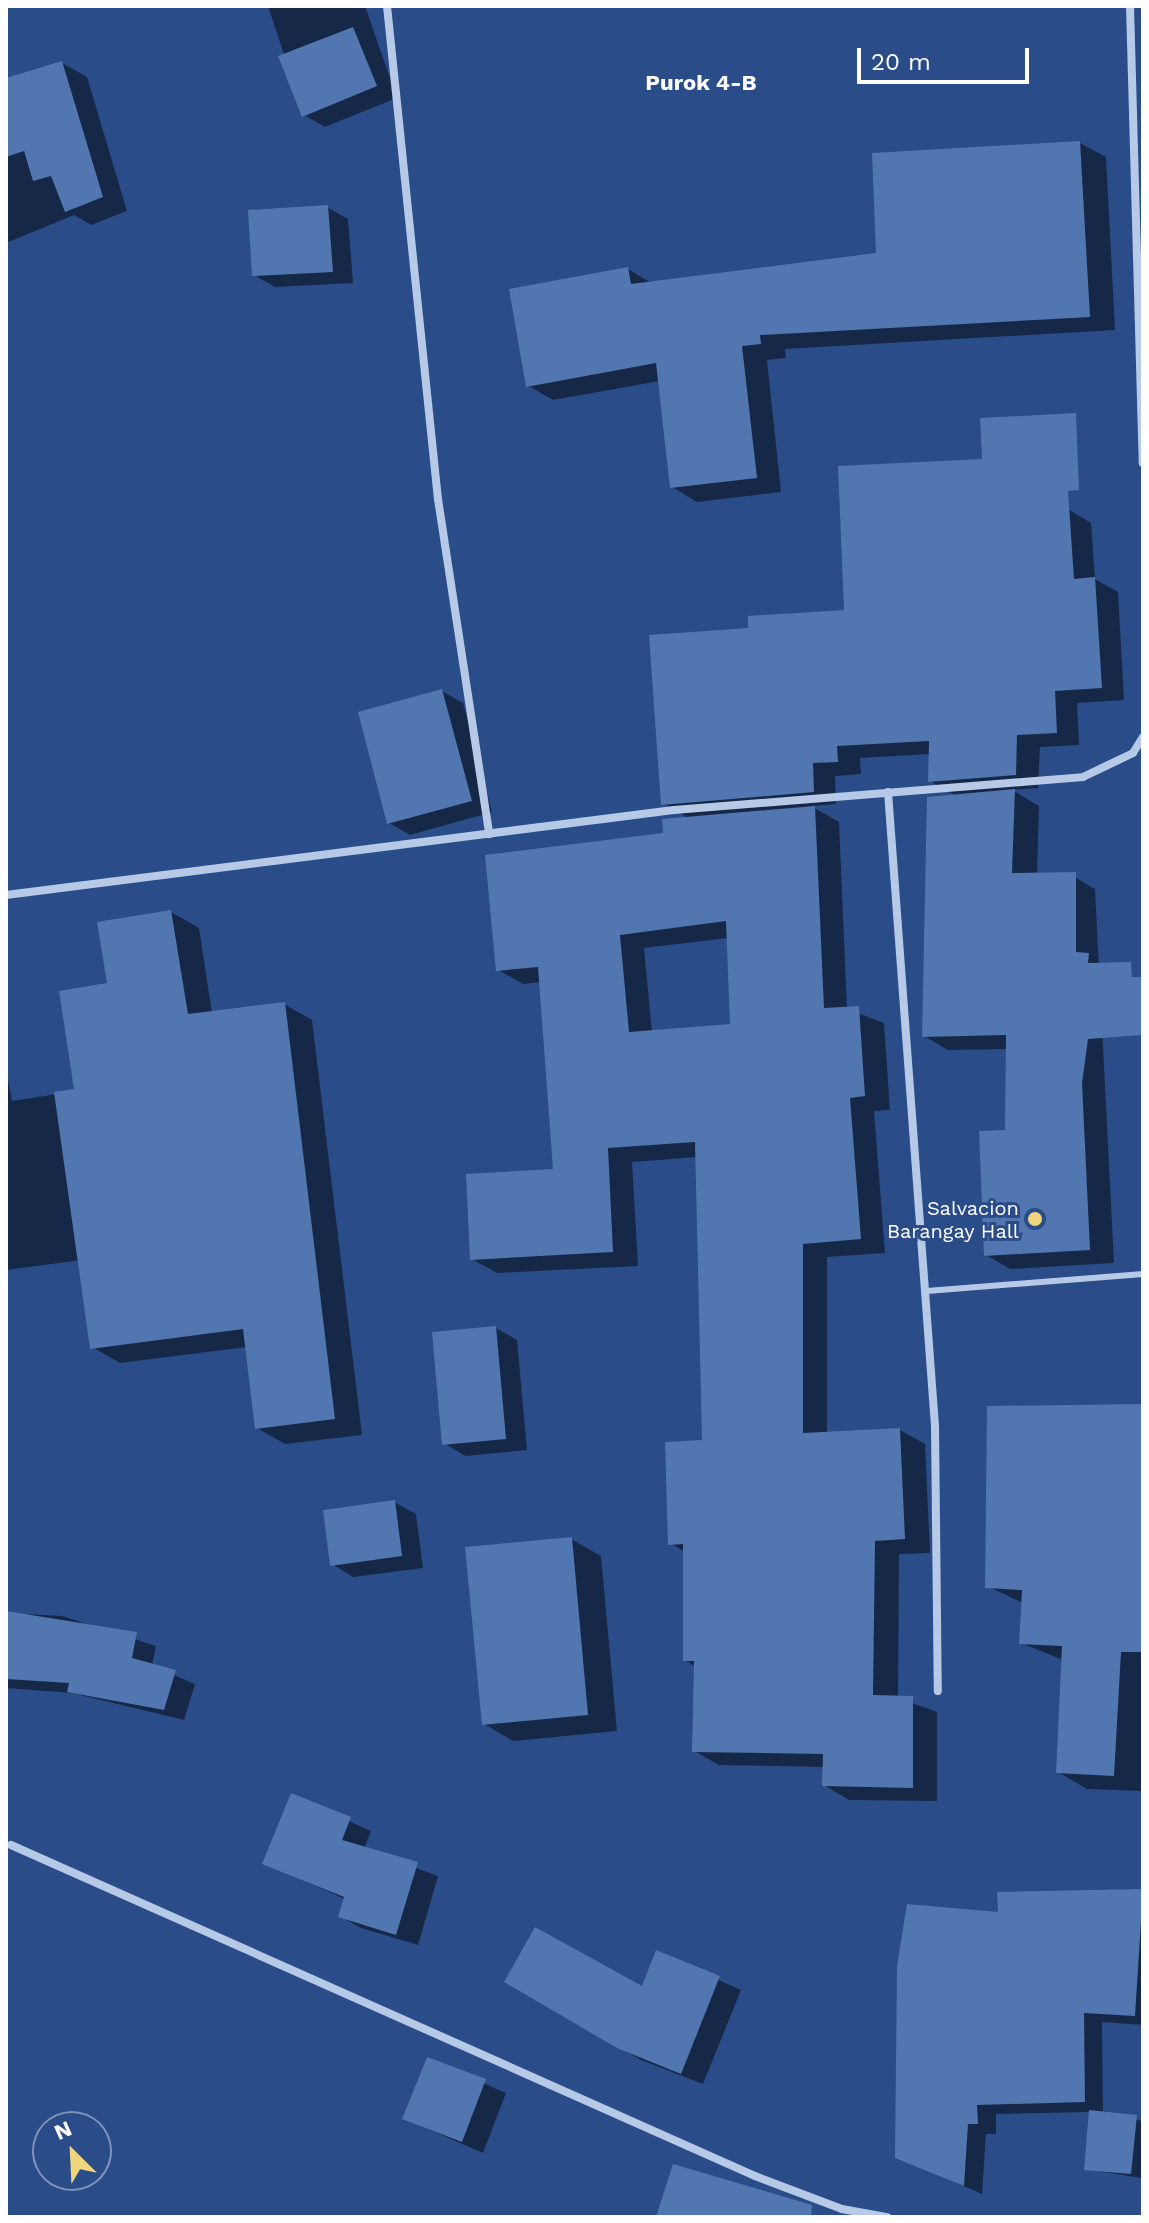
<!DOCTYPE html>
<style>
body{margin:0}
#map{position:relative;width:1149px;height:2223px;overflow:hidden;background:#2a4c88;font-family:"Work Sans",sans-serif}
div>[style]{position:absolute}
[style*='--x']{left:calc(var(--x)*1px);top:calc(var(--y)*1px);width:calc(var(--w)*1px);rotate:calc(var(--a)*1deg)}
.shadow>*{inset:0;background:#0007}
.building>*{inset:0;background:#5276af}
.service>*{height:6px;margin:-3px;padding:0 3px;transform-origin:3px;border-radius:3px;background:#b6cae8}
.minor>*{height:8px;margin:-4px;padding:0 4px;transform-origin:4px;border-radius:4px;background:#b6cae8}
.dots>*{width:22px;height:22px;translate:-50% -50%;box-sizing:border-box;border:4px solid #2a4c88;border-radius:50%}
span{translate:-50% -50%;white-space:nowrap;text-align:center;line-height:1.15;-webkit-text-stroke:6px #2a4c88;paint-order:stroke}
.poi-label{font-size:20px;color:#fff}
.right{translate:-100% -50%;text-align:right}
.neighbourhood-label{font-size:22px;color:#fff;font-weight:700}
.frame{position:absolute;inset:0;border:8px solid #fff;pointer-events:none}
.north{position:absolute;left:32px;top:2111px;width:80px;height:80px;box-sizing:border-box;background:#2a4c88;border:2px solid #7f94b8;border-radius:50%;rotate:336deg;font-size:22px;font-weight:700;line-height:32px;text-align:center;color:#fff}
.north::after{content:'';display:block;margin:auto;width:28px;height:36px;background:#efd67d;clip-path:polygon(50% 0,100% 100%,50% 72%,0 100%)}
.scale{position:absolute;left:857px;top:48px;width:172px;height:36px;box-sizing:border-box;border:4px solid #fff;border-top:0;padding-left:10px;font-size:24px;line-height:28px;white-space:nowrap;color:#fff;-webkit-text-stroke:6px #2a4c88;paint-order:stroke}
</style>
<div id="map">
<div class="shadow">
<div style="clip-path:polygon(268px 6px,365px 6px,397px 98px,325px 127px,304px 115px)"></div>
<div style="clip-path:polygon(62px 63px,87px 77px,127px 211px,91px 225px,74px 215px,6px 243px,6px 80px)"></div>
<div style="clip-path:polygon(1080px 143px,1106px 157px,1115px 330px,785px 349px,786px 358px,767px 360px,781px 492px,697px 502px,672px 487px,660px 381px,553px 400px,527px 385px,628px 269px,653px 284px,878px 255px)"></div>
<div style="clip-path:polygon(327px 207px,348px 219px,353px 283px,275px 287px,254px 275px)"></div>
<div style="clip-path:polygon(evenodd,1068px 509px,1091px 523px,1095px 579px,1118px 592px,1124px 700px,1077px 703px,1079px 745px,1040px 747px,1038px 788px,1012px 790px,1039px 806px,1037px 875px,1071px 875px,1095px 889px,1114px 1263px,1010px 1269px,986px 1255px,1007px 1131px,1008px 1049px,948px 1050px,924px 1036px,956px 796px,930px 781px,930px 754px,860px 758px,861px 774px,835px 776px,836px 804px,811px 806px,839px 822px,847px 1009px,884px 1023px,890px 1110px,874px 1111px,885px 1253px,827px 1257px,827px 1434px,900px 1430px,925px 1444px,930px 1553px,899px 1554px,898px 1698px,937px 1712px,937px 1801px,849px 1800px,824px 1785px,825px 1767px,719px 1765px,694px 1751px,696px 1667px,685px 1660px,685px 1552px,670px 1543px,704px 1442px,698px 1157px,632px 1162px,638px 1266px,497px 1273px,472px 1259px,555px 1171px,541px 982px,523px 984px,498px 970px,688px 818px,663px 803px,750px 630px,846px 612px,1068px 509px,728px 938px,732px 1026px,652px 1032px,644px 948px,728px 938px)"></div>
<div style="clip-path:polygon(442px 691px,463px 703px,492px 812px,410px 835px,389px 823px)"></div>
<div style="clip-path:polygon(171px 912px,199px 928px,212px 1013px,284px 1004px,312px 1020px,362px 1435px,285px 1444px,257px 1428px,247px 1347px,120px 1363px,92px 1347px,82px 1260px,6px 1270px,6px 1070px,12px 1101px,77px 1091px,109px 985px)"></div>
<div style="clip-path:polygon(496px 1328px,517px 1340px,527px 1450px,465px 1456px,444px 1443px)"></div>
<div style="clip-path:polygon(1143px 1404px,1142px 1791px,1087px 1789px,1058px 1772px,1063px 1660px,1021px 1643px,1023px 1603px,987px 1586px)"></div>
<div style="clip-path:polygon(394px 1502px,416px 1514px,423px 1568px,353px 1577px,332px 1564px)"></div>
<div style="clip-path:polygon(571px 1539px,601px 1556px,617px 1731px,513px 1741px,484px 1724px)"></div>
<div style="clip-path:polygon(6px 1613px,62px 1616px,156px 1646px,152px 1666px,195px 1684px,184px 1720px,72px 1693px,6px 1688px)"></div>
<div style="clip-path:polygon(292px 1796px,371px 1831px,364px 1849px,438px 1876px,418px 1945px,361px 1928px,340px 1916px,345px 1899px,264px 1863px)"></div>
<div style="clip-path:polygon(1143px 1891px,1143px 2025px,1102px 2022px,1103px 2114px,1143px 2121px,1141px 2178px,1086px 2169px,1091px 2112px,996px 2114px,996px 2134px,986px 2134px,982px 2194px,897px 2157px,1000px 1914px,999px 1894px)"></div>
<div style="clip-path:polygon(658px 1953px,741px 1990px,703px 2084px,641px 2060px,507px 1981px,643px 1989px)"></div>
<div style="clip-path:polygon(428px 2059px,506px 2093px,483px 2153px,405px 2119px)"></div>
</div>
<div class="building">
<div style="clip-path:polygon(353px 27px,377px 86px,302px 117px,278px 56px)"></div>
<div style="clip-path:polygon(62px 61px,103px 197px,65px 212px,51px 176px,33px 181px,24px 151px,6px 157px,6px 78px)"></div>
<div style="clip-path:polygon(1080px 141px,1090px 317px,760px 335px,761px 344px,742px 346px,757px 478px,670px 488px,656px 363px,526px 387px,509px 289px,628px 267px,631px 284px,876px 253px,872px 153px)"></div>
<div style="clip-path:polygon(328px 205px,333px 272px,252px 276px,248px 210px)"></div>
<div style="clip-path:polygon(1076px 413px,1079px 490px,1068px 491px,1074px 579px,1095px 577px,1102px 688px,1055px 691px,1057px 733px,1017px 735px,1016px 775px,928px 782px,929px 741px,837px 746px,838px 762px,813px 763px,814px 792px,661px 805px,649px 635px,748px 628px,748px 616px,844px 610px,838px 466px,982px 459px,980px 418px)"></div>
<div style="clip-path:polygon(442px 689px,472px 801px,387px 824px,358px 712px)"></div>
<div style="clip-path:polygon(1015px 789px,1012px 873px,1076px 872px,1076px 952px,1089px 953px,1088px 963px,1131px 962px,1132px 977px,1143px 977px,1143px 1035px,1088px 1039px,1082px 1083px,1090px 1250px,984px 1256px,979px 1131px,1005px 1130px,1006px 1035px,922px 1037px,927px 797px)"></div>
<div style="clip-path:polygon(evenodd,815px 806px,824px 1008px,859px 1006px,865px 1096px,850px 1098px,861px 1239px,803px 1244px,803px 1433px,900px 1428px,905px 1539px,875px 1541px,873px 1695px,913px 1696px,913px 1788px,822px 1786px,823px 1754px,692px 1752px,694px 1661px,683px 1661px,683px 1544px,668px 1545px,665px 1442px,702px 1440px,695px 1142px,608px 1148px,613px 1252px,470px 1260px,466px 1174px,553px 1169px,538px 967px,496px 971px,485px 855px,663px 833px,662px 819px,815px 806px,726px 921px,730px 1024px,629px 1032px,620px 935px,726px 921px)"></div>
<div style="clip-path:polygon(171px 910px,188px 1014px,285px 1002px,335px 1419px,255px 1429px,243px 1329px,90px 1349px,54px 1092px,74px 1089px,59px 991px,107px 983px,97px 922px)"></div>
<div style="clip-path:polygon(496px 1326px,506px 1439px,442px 1445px,432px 1332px)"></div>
<div style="clip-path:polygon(1143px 1404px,1143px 1652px,1121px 1652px,1114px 1776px,1056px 1773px,1062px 1646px,1019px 1644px,1022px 1590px,985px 1588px,987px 1406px)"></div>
<div style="clip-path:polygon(395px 1500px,402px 1556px,330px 1566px,323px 1510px)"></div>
<div style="clip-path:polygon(572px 1537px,588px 1715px,482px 1725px,465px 1547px)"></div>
<div style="clip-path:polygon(6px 1611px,137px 1632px,132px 1658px,176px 1670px,164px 1710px,67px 1692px,69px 1683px,6px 1679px)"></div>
<div style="clip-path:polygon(291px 1793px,351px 1817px,342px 1840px,418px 1862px,396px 1935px,338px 1917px,344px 1897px,262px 1864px)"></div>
<div style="clip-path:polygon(1143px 1889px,1135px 2016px,1084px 2013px,1085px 2102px,977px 2105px,978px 2124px,968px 2124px,964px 2186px,895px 2158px,897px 1966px,907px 1904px,998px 1912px,997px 1892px)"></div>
<div style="clip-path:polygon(535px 1927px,642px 1986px,656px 1950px,720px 1976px,681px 2074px,617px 2048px,504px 1982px)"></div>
<div style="clip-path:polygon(427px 2057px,486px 2079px,462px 2142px,402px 2119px)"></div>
<div style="clip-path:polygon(1089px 2110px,1137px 2115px,1131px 2174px,1084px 2170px)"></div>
<div style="clip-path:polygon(673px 2164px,812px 2205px,811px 2217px,656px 2217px)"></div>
</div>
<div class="service">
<div style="--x:927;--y:1291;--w:217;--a:-4.5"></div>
</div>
<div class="minor">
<div style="--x:387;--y:6;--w:496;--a:84.1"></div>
<div style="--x:438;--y:499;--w:339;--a:81.3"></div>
<div style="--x:1130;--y:6;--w:457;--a:88.4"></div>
<div style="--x:888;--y:792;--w:636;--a:85.76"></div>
<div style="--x:935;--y:1426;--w:265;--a:89.4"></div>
<div style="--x:6;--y:895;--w:673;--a:-7.25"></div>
<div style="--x:674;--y:810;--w:410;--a:-4.6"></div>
<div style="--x:1083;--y:777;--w:55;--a:-25.6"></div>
<div style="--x:1133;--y:753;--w:19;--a:-58"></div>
<div style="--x:11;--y:1845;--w:814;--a:23.98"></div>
<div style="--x:755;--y:2176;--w:93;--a:20.8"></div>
<div style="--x:842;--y:2209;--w:46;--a:10.1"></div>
</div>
<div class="dots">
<div style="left:1035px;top:1219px;background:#efd67d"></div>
</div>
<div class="poi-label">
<span class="right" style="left:1019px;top:1220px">Salvacion<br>Barangay Hall</span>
</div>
<div class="neighbourhood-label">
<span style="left:701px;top:83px">Purok 4-B</span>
</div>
<div class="frame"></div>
<div class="north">N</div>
<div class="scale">20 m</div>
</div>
